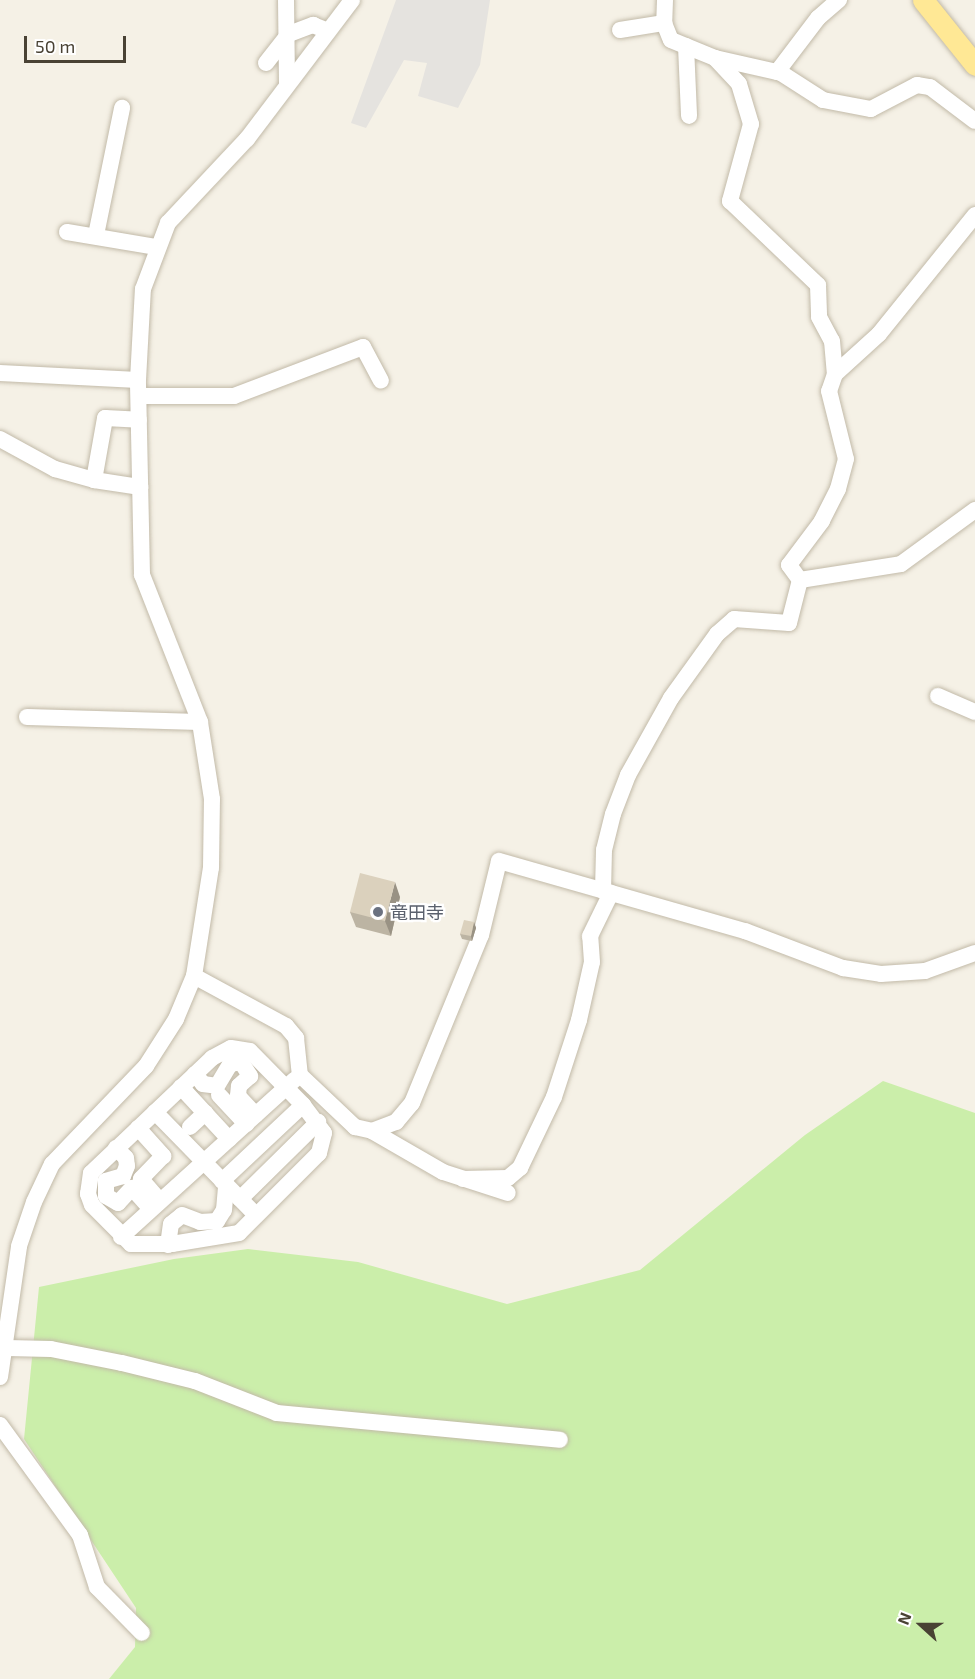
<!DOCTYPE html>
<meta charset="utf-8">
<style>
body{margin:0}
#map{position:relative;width:975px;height:1679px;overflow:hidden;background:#f5f1e6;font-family:"Exo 2","Noto Sans JP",sans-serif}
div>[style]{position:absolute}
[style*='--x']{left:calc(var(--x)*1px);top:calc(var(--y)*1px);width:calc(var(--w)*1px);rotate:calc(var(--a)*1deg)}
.green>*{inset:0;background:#cbeeaa}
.parking>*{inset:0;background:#e5e3df}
.roads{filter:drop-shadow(0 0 2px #c2baa8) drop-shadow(0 0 2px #c2baa8)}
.minor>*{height:16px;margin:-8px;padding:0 8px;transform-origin:8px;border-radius:8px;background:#fff}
.major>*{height:21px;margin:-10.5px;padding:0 10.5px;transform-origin:10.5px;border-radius:10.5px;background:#ffe895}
.wall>*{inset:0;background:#bcb4a3}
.shaded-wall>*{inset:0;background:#999284}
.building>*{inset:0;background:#dbd1bd}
.dots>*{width:16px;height:16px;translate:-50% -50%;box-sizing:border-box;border:3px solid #fff;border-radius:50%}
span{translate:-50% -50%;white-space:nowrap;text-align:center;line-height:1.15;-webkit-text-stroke:4.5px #fff;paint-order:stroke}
.worship-label{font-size:18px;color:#5b616d}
.left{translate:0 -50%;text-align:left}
.north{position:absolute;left:891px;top:1595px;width:60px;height:60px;-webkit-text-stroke:4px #fff;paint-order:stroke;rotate:291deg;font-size:16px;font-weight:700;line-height:24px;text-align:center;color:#494234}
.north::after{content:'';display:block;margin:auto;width:21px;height:27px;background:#494234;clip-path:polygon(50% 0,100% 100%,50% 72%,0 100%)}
.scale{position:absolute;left:24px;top:36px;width:102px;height:27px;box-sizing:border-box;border:3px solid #494234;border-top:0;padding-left:8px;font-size:18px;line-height:21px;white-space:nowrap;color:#494234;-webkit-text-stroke:4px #fff;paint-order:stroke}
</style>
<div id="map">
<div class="green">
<div style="clip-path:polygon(883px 1081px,975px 1113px,975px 1679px,109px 1679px,135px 1647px,136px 1608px,24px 1439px,39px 1287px,174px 1259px,248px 1249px,358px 1262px,507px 1304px,640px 1270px,805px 1135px)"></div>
</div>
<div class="parking">
<div style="clip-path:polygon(396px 0,490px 0,480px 65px,458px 108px,418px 96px,427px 63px,404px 60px,366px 128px,351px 123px)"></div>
</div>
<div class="roads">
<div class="minor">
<div style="--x:286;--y:0;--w:84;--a:89.3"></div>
<div style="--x:665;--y:0;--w:23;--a:92"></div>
<div style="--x:664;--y:23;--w:18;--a:68"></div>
<div style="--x:671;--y:40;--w:48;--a:22.2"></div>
<div style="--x:715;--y:58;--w:68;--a:12.8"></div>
<div style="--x:781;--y:73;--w:50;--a:32.7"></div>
<div style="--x:823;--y:100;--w:49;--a:10.6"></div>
<div style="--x:871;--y:109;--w:52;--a:-27.6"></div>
<div style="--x:917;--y:85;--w:13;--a:9"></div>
<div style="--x:930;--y:87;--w:56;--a:37.1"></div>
<div style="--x:620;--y:30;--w:45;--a:-9"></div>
<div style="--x:686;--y:46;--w:70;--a:87.5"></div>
<div style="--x:715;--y:58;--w:35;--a:47"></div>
<div style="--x:739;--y:84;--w:42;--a:73.3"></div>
<div style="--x:751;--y:124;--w:80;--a:105.3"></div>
<div style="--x:730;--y:201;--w:122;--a:43.7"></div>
<div style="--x:818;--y:285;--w:32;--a:88"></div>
<div style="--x:819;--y:317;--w:27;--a:62"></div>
<div style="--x:832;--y:341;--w:33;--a:85"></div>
<div style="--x:835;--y:374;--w:18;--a:109"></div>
<div style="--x:829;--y:391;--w:70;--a:76"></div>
<div style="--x:846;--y:459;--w:31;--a:105"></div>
<div style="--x:838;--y:489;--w:36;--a:117"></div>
<div style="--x:822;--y:521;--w:55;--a:126.9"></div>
<div style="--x:789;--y:565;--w:19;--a:54"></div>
<div style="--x:800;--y:580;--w:102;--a:-9"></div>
<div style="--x:901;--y:564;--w:92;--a:-36.1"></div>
<div style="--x:266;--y:63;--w:37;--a:-52"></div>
<div style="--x:289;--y:34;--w:26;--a:-21"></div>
<div style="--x:313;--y:25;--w:16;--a:22"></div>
<div style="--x:777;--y:72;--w:68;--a:-52.8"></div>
<div style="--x:818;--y:18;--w:28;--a:-41"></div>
<div style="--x:67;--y:232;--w:91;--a:9.5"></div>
<div style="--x:96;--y:235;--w:130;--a:-78.4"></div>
<div style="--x:0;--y:373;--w:138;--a:2.9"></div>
<div style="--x:835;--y:374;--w:59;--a:-42.3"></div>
<div style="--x:879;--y:334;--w:153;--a:-51.1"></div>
<div style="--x:139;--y:396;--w:95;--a:0"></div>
<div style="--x:234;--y:396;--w:138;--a:-20.8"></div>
<div style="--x:363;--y:347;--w:38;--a:62"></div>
<div style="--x:0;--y:439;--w:63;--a:28.6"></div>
<div style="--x:55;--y:469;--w:41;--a:15.8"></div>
<div style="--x:94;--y:480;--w:47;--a:8.7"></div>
<div style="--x:94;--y:480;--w:63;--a:-79.9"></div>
<div style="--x:105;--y:418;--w:34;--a:3"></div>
<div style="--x:938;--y:696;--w:40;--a:23.4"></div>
<div style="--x:27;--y:717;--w:173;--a:1.7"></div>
<div style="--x:603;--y:891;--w:41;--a:-88.6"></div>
<div style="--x:604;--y:850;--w:37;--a:-76"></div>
<div style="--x:613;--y:814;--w:42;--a:-69"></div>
<div style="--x:628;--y:775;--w:88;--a:-60.8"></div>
<div style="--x:671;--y:698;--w:79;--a:-54.3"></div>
<div style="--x:717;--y:634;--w:23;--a:-41"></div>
<div style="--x:734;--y:619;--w:55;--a:4.2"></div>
<div style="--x:789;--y:623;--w:44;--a:-75.7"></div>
<div style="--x:194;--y:976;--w:105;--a:28.5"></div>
<div style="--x:286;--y:1026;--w:16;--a:50"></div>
<div style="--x:296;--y:1038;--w:37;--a:84"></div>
<div style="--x:300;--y:1075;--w:76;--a:43.4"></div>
<div style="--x:355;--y:1127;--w:17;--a:13"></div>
<div style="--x:372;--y:1131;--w:26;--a:-21"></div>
<div style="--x:396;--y:1122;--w:25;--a:-50"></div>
<div style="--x:412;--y:1103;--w:182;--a:-67.7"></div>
<div style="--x:481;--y:935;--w:76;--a:-76.3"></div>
<div style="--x:499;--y:861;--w:256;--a:15.9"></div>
<div style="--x:745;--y:931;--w:105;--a:20.7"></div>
<div style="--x:843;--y:968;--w:38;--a:9"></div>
<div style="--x:881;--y:974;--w:44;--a:-3.9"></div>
<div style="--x:925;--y:971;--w:53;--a:-19.8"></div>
<div style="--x:231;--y:1048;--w:19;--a:9"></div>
<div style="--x:250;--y:1051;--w:76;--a:45.5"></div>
<div style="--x:303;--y:1105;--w:35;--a:53"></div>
<div style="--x:324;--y:1133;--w:21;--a:104"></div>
<div style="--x:319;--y:1153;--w:113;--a:135"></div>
<div style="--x:239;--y:1233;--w:68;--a:170.7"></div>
<div style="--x:172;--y:1244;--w:41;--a:180"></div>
<div style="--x:131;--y:1244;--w:55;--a:-135"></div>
<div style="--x:92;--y:1205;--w:12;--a:-110"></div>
<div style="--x:88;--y:1194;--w:21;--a:-82"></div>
<div style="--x:91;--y:1173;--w:167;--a:-43.5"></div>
<div style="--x:212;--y:1058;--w:21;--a:-28"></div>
<div style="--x:195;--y:1074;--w:13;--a:51"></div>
<div style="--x:203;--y:1084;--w:14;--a:8"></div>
<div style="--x:217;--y:1086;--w:26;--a:-59"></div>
<div style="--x:230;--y:1064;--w:11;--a:-10"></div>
<div style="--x:241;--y:1062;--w:17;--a:57"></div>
<div style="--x:250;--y:1076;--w:15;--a:138"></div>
<div style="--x:239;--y:1086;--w:10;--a:96"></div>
<div style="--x:238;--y:1096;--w:26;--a:47"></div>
<div style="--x:181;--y:1087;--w:71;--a:47.3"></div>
<div style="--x:219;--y:1095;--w:40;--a:47"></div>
<div style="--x:155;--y:1112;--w:144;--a:45.6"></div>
<div style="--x:190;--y:1127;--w:21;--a:-43"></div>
<div style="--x:138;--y:1128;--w:38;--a:48"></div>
<div style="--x:163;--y:1156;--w:32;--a:134"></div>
<div style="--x:141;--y:1179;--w:29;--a:49"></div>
<div style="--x:372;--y:1131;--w:82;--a:30"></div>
<div style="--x:443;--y:1172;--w:68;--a:17.9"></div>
<div style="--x:116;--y:1148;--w:14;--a:45"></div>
<div style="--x:126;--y:1158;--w:8;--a:83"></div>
<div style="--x:127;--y:1166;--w:11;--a:112"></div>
<div style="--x:123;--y:1176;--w:18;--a:164"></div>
<div style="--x:106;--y:1181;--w:15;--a:90"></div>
<div style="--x:106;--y:1196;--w:14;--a:30"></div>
<div style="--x:118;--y:1203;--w:21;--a:-47"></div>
<div style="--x:132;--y:1188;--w:28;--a:48"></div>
<div style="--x:463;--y:1179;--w:45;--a:-1.3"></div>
<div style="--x:508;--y:1178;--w:16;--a:-40"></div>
<div style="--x:520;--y:1168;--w:79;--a:-64.4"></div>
<div style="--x:554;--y:1097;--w:81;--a:-72"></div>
<div style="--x:579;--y:1020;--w:59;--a:-77.4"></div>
<div style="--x:592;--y:962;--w:26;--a:-94"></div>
<div style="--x:590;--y:936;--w:48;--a:-64"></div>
<div style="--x:222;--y:1181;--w:111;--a:-43.2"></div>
<div style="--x:240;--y:1199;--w:110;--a:-44.6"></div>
<div style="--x:121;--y:1237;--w:234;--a:-42.2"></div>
<div style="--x:168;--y:1245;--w:21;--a:-82"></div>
<div style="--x:171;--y:1224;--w:14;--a:-39"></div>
<div style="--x:182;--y:1215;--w:19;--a:21"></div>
<div style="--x:200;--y:1222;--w:17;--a:-3"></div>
<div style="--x:217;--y:1221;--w:13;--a:-58"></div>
<div style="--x:224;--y:1210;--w:25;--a:-85"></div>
<div style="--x:7;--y:1348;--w:44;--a:1.3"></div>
<div style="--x:51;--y:1349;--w:72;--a:11.2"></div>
<div style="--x:122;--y:1363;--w:75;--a:13.9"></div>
<div style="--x:195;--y:1381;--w:88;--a:21.3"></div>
<div style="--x:277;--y:1413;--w:284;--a:5.4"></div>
<div style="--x:0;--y:1377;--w:132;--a:-81.7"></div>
<div style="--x:19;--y:1246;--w:46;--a:-71.2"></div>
<div style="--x:34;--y:1202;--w:42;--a:-64.7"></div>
<div style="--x:52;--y:1164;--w:136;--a:-46.2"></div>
<div style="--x:146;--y:1066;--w:56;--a:-57.4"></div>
<div style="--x:176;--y:1019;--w:47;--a:-67.3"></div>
<div style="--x:194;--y:976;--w:109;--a:-81.1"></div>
<div style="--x:211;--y:868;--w:69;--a:-89.2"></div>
<div style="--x:212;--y:799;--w:78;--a:-98.9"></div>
<div style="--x:200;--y:722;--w:158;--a:-111.5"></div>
<div style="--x:142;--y:575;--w:195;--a:-91.2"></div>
<div style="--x:138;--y:380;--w:91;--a:-86.9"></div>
<div style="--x:143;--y:289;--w:71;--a:-69.3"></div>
<div style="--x:168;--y:223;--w:115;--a:-46.8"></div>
<div style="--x:247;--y:139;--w:174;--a:-52.9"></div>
<div style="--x:0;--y:1425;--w:136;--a:54"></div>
<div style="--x:80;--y:1535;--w:55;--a:71.9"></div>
<div style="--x:97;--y:1587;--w:64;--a:45.6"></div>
</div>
<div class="major">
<div style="--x:923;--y:0;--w:83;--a:51.3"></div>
</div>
</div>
<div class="wall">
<div style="clip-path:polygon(400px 897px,391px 936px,356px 927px,350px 912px)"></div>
<div style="clip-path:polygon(474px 922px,476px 928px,472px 941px,462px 939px,460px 934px)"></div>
</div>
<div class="shaded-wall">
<div style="clip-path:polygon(395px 882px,400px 897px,391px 936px,385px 921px)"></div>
<div style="clip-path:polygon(474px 922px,476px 928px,472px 941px,471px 936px)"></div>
</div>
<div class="building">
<div style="clip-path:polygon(360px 873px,395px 882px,385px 921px,350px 912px)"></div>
<div style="clip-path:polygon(464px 920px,474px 922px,471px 936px,460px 934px)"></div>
</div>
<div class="dots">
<div style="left:378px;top:912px;background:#6b7280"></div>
</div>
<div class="worship-label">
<span class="left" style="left:390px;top:912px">竜田寺</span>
</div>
<div class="north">N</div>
<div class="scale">50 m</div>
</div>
